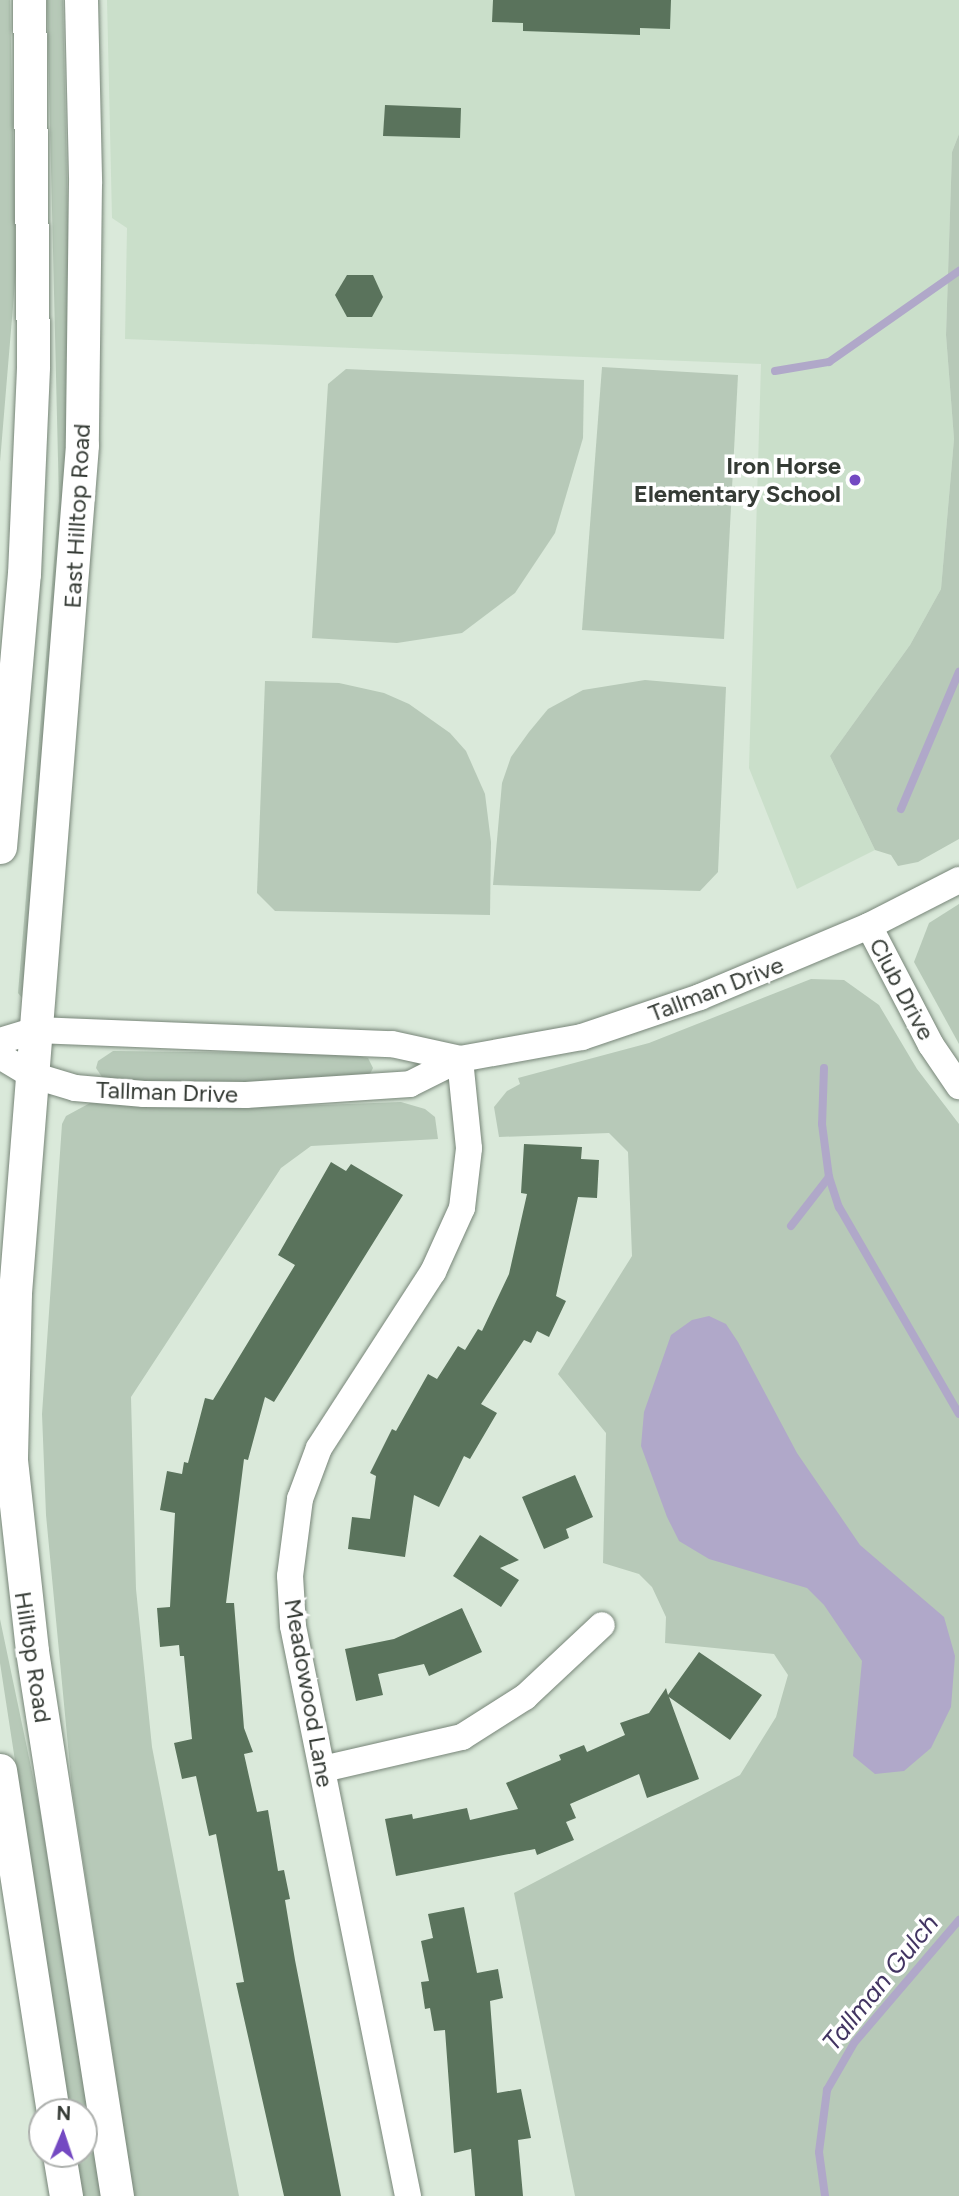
<!DOCTYPE html>
<style>
body{margin:0}
#map{position:relative;width:959px;height:2196px;overflow:hidden;background:#dae9da;font-family:Figtree,sans-serif}
div>[style]{position:absolute}
[style*='--x']{left:calc(var(--x)*1px);top:calc(var(--y)*1px);width:calc(var(--w)*1px);rotate:calc(var(--a)*1deg)}
.built>*{inset:0;background:#cadfca}
.green>*{inset:0;background:#b7c9b8}
.water>*{inset:0;background:#b0a8c9}
.stream>*{height:8px;margin:-4px;padding:0 4px;transform-origin:4px;border-radius:4px;background:#b0a8c9}
.building>*{inset:0;background:#5a735c}
.roads{filter:drop-shadow(0 0 2px #778578) drop-shadow(0 0 2px #778578)}
.minor>*{height:26px;margin:-13px;padding:0 13px;transform-origin:13px;border-radius:13px;background:#fff}
.major>*{height:33px;margin:-16.5px;padding:0 16.5px;transform-origin:16.5px;border-radius:16.5px;background:#fff}
.dots>*{width:19px;height:19px;translate:-50% -50%;box-sizing:border-box;border:4px solid #fff;border-radius:50%}
span{translate:-50% -50%;white-space:nowrap;text-align:center;line-height:1.15;-webkit-text-stroke:7px #fff;paint-order:stroke}
.poi-label{font-size:24px;color:#353b35;font-weight:700}
.right{translate:-100% -50%;text-align:right}
.street-label{font-size:24px;color:#353b35}
.water-label{font-size:26px;color:#423462;font-style:italic}
.north{position:absolute;left:28px;top:2098px;width:70px;height:70px;box-sizing:border-box;background:#fff;border:2px solid #aeb1ae;border-radius:50%;rotate:2deg;font-size:19px;font-weight:700;line-height:28px;text-align:center;color:#353b35}
.north::after{content:'';display:block;margin:auto;width:24px;height:32px;background:#7449c2;clip-path:polygon(50% 0,100% 100%,50% 72%,0 100%)}
</style>
<div id="map">
<div class="built">
<div style="clip-path:polygon(107px 0,959px 0,959px 134px,952px 152px,946px 335px,954px 439px,941px 589px,910px 645px,830px 756px,875px 850px,797px 889px,749px 768px,761px 364px,125px 339px,127px 228px,112px 218px)"></div>
</div>
<div class="green">
<div style="clip-path:polygon(0 0,10px 0,16px 270px,0 462px)"></div>
<div style="clip-path:polygon(47px 0,63px 0,69px 267px,67px 403px,64px 485px,22px 998px,18px 993px,59px 501px)"></div>
<div style="clip-path:polygon(959px 134px,959px 839px,918px 862px,898px 866px,891px 855px,875px 850px,830px 756px,910px 645px,941px 589px,954px 439px,946px 335px,952px 152px)"></div>
<div style="clip-path:polygon(602px 367px,738px 375px,724px 639px,582px 630px)"></div>
<div style="clip-path:polygon(346px 369px,584px 380px,583px 438px,555px 533px,515px 593px,462px 633px,397px 643px,312px 638px,328px 384px)"></div>
<div style="clip-path:polygon(645px 680px,726px 687px,718px 872px,700px 891px,493px 885px,502px 783px,511px 757px,529px 732px,548px 709px,583px 690px)"></div>
<div style="clip-path:polygon(265px 681px,339px 683px,384px 693px,409px 704px,450px 733px,466px 751px,485px 794px,491px 842px,490px 915px,275px 911px,257px 893px)"></div>
<div style="clip-path:polygon(959px 904px,959px 1044px,914px 962px,929px 923px)"></div>
<div style="clip-path:polygon(811px 979px,844px 980px,879px 1005px,917px 1069px,959px 1124px,959px 2196px,575px 2196px,514px 1893px,740px 1775px,776px 1717px,788px 1675px,774px 1654px,665px 1643px,666px 1617px,652px 1587px,639px 1574px,603px 1563px,606px 1433px,558px 1374px,632px 1256px,628px 1152px,609px 1133px,499px 1137px,494px 1107px,507px 1091px,520px 1084px,518px 1078px,649px 1043px)"></div>
<div style="clip-path:polygon(113px 1051px,347px 1054px,368px 1058px,373px 1068px,370px 1074px,229px 1087px,104px 1080px,96px 1068px,98px 1061px)"></div>
<div style="clip-path:polygon(401px 1102px,425px 1109px,435px 1117px,438px 1139px,311px 1146px,281px 1168px,131px 1397px,136px 1589px,152px 1747px,239px 2196px,134px 2196px,72px 1788px,46px 1515px,42px 1414px,62px 1124px,66px 1116px,90px 1103px,239px 1108px)"></div>
<div style="clip-path:polygon(0 1619px,40px 1810px,101px 2196px,82px 2196px,75px 2154px,84px 2154px,84px 2112px,69px 2112px,0 1663px)"></div>
</div>
<div class="water">
<div style="clip-path:polygon(709px 1316px,726px 1324px,738px 1342px,797px 1453px,860px 1545px,944px 1617px,955px 1656px,951px 1707px,931px 1748px,904px 1771px,875px 1774px,853px 1756px,862px 1661px,824px 1605px,807px 1588px,709px 1559px,679px 1541px,667px 1517px,641px 1446px,644px 1412px,671px 1335px,692px 1320px)"></div>
</div>
<div class="stream">
<div style="--x:775;--y:371;--w:55;--a:-9.5"></div>
<div style="--x:829;--y:362;--w:159;--a:-35"></div>
<div style="--x:901;--y:809;--w:149;--a:-67.1"></div>
<div style="--x:824;--y:1068;--w:56;--a:92"></div>
<div style="--x:822;--y:1124;--w:53;--a:82.5"></div>
<div style="--x:829;--y:1177;--w:32;--a:72"></div>
<div style="--x:839;--y:1207;--w:239;--a:59.9"></div>
<div style="--x:791;--y:1226;--w:62;--a:-52.2"></div>
<div style="--x:825;--y:2196;--w:44;--a:-97.8"></div>
<div style="--x:819;--y:2152;--w:63;--a:-82.6"></div>
<div style="--x:827;--y:2090;--w:54;--a:-60.1"></div>
<div style="--x:854;--y:2043;--w:162;--a:-49.5"></div>
</div>
<div class="building">
<div style="clip-path:polygon(493px 0,671px 0,670px 29px,640px 28px,640px 35px,523px 31px,523px 23px,492px 22px)"></div>
<div style="clip-path:polygon(385px 105px,461px 108px,460px 138px,383px 136px)"></div>
<div style="clip-path:polygon(347px 275px,373px 275px,383px 297px,372px 317px,347px 317px,335px 295px)"></div>
<div style="clip-path:polygon(524px 1144px,582px 1147px,581px 1159px,599px 1160px,597px 1198px,578px 1197px,556px 1296px,566px 1301px,549px 1337px,537px 1331px,531px 1343px,524px 1340px,481px 1404px,497px 1413px,470px 1459px,464px 1456px,439px 1507px,414px 1495px,405px 1557px,348px 1549px,352px 1517px,370px 1519px,376px 1476px,370px 1473px,392px 1429px,396px 1431px,428px 1374px,437px 1379px,458px 1346px,465px 1350px,478px 1329px,482px 1331px,509px 1274px,527px 1194px,521px 1193px)"></div>
<div style="clip-path:polygon(331px 1162px,346px 1171px,351px 1164px,403px 1195px,274px 1402px,265px 1397px,248px 1460px,244px 1459px,226px 1603px,234px 1603px,244px 1728px,253px 1752px,244px 1754px,257px 1812px,268px 1810px,278px 1871px,284px 1870px,290px 1899px,285px 1900px,295px 1960px,341px 2196px,284px 2196px,236px 1983px,244px 1982px,216px 1834px,209px 1836px,196px 1776px,182px 1779px,174px 1743px,192px 1739px,184px 1656px,180px 1656px,179px 1645px,160px 1647px,157px 1608px,170px 1607px,175px 1513px,160px 1510px,167px 1471px,182px 1474px,184px 1462px,188px 1463px,205px 1398px,213px 1400px,295px 1265px,278px 1255px)"></div>
<div style="clip-path:polygon(575px 1475px,593px 1517px,566px 1529px,569px 1538px,544px 1549px,522px 1497px)"></div>
<div style="clip-path:polygon(480px 1535px,519px 1560px,500px 1568px,519px 1580px,501px 1607px,453px 1576px)"></div>
<div style="clip-path:polygon(462px 1608px,482px 1652px,429px 1676px,424px 1664px,378px 1674px,383px 1695px,356px 1701px,345px 1649px,394px 1639px)"></div>
<div style="clip-path:polygon(699px 1652px,762px 1695px,730px 1740px,669px 1697px,699px 1779px,647px 1798px,639px 1774px,570px 1804px,576px 1818px,566px 1822px,574px 1840px,537px 1855px,535px 1849px,396px 1876px,385px 1819px,412px 1814px,413px 1819px,467px 1808px,470px 1820px,518px 1809px,506px 1783px,561px 1760px,559px 1755px,584px 1745px,587px 1752px,625px 1735px,620px 1723px,649px 1713px,666px 1688px,668px 1695px)"></div>
<div style="clip-path:polygon(464px 1907px,477px 1973px,498px 1969px,503px 1998px,490px 2001px,497px 2093px,521px 2089px,531px 2138px,518px 2140px,523px 2196px,475px 2196px,471px 2149px,454px 2153px,445px 2030px,434px 2031px,430px 2008px,425px 2009px,421px 1982px,429px 1981px,421px 1941px,433px 1938px,428px 1914px)"></div>
</div>
<div class="roads">
<div class="minor">
<div style="--x:869;--y:926;--w:134;--a:62.5"></div>
<div style="--x:931;--y:1045;--w:50;--a:55.7"></div>
<div style="--x:0;--y:1041;--w:38;--a:-17"></div>
<div style="--x:36;--y:1030;--w:356;--a:2.3"></div>
<div style="--x:392;--y:1044;--w:70;--a:12.4"></div>
<div style="--x:0;--y:1056;--w:37;--a:31"></div>
<div style="--x:32;--y:1075;--w:45;--a:16.8"></div>
<div style="--x:75;--y:1088;--w:69;--a:5"></div>
<div style="--x:144;--y:1094;--w:102;--a:0.6"></div>
<div style="--x:246;--y:1095;--w:164;--a:-3.8"></div>
<div style="--x:410;--y:1084;--w:56;--a:-26.6"></div>
<div style="--x:460;--y:1059;--w:124;--a:-10.2"></div>
<div style="--x:582;--y:1037;--w:125;--a:-18.7"></div>
<div style="--x:700;--y:997;--w:183;--a:-22.8"></div>
<div style="--x:869;--y:926;--w:101;--a:-27.1"></div>
<div style="--x:323;--y:1769;--w:143;--a:-13"></div>
<div style="--x:462;--y:1737;--w:75;--a:-32.4"></div>
<div style="--x:525;--y:1697;--w:105;--a:-43.1"></div>
<div style="--x:408;--y:2196;--w:581;--a:-101.41"></div>
<div style="--x:293;--y:1626;--w:50;--a:-93.4"></div>
<div style="--x:290;--y:1576;--w:78;--a:-82.6"></div>
<div style="--x:300;--y:1499;--w:54;--a:-69.6"></div>
<div style="--x:319;--y:1448;--w:210;--a:-57.1"></div>
<div style="--x:433;--y:1272;--w:70;--a:-65.6"></div>
<div style="--x:462;--y:1208;--w:60;--a:-83.3"></div>
<div style="--x:469;--y:1148;--w:89;--a:-95.8"></div>
</div>
<div class="major">
<div style="--x:81;--y:0;--w:183;--a:88.7"></div>
<div style="--x:85;--y:183;--w:262;--a:90.7"></div>
<div style="--x:82;--y:445;--w:851;--a:94.52"></div>
<div style="--x:15;--y:1293;--w:167;--a:91.4"></div>
<div style="--x:11;--y:1460;--w:192;--a:83.7"></div>
<div style="--x:32;--y:1651;--w:552;--a:81.14"></div>
<div style="--x:0;--y:847;--w:274;--a:-85"></div>
<div style="--x:24;--y:574;--w:208;--a:-87.5"></div>
<div style="--x:33;--y:366;--w:366;--a:-90.6"></div>
<div style="--x:0;--y:1770;--w:346;--a:81.2"></div>
<div style="--x:59;--y:2154;--w:43;--a:80.5"></div>
</div>
</div>
<div class="dots">
<div style="left:855px;top:480px;background:#7449c2"></div>
</div>
<div class="poi-label">
<span class="right" style="left:841px;top:480px">Iron Horse<br>Elementary School</span>
</div>
<div class="street-label">
<span style="left:77px;top:516px;rotate:-87deg">East Hilltop Road</span>
<span style="left:716px;top:989px;rotate:-21deg">Tallman Drive</span>
<span style="left:902px;top:989px;rotate:62deg">Club Drive</span>
<span style="left:167px;top:1092px;rotate:2deg">Tallman Drive</span>
<span style="left:33px;top:1657px;rotate:81deg">Hilltop Road</span>
<span style="left:309px;top:1693px;rotate:80deg">Meadowood Lane</span>
</div>
<div class="water-label">
<span style="left:881px;top:1983px;rotate:-51deg">Tallman Gulch</span>
</div>
<div class="north">N</div>
</div>
